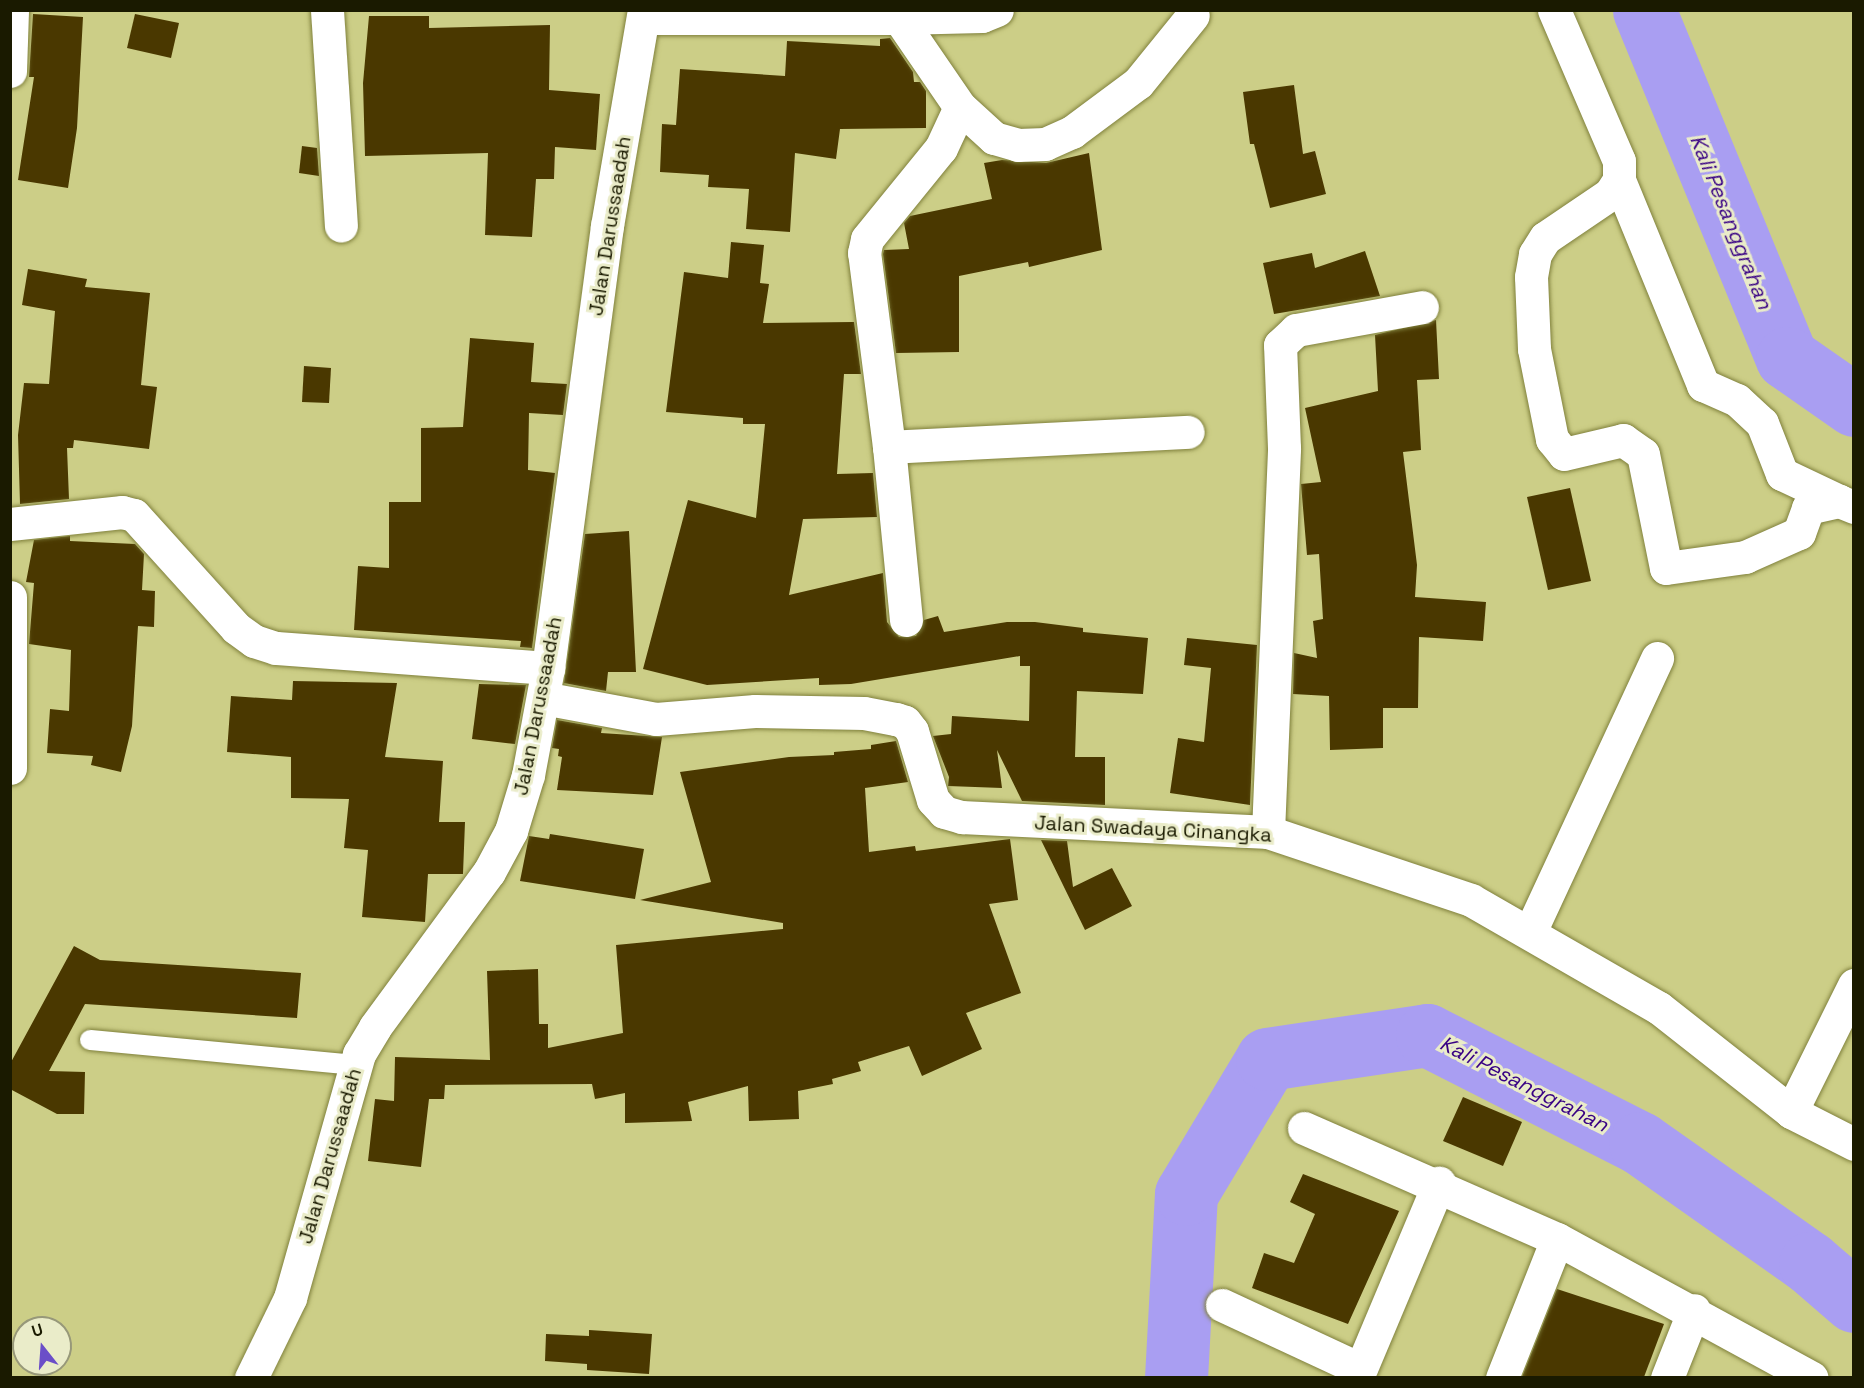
<!DOCTYPE html>
<style>
body{margin:0}
#map{position:relative;width:1864px;height:1388px;overflow:hidden;background:#ccce87;font-family:"Space Grotesk",sans-serif}
div>[style]{position:absolute}
[style*='--x']{left:calc(var(--x)*1px);top:calc(var(--y)*1px);width:calc(var(--w)*1px);rotate:calc(var(--a)*1deg)}
.river>*{height:63px;margin:-31.5px;padding:0 31.5px;transform-origin:31.5px;border-radius:31.5px;background:#a99ef2}
.building>*{inset:0;background:#4a3800}
.roads{filter:drop-shadow(0 0 2px #80813c) drop-shadow(0 0 2px #80813c)}
.lane>*{height:20px;margin:-10px;padding:0 10px;transform-origin:10px;border-radius:10px;background:#fff}
.street>*{height:33px;margin:-16.5px;padding:0 16.5px;transform-origin:16.5px;border-radius:16.5px;background:#fff}
.secondary>*{height:33px;margin:-16.5px;padding:0 16.5px;transform-origin:16.5px;border-radius:16.5px;background:#fff}
span{translate:-50% -50%;white-space:nowrap;text-align:center;line-height:1.15;-webkit-text-stroke:6px #eaecc9;paint-order:stroke}
.street-label{font-size:20px;color:#1a1a00}
.water-label{font-size:21px;color:#380184;font-style:italic}
.frame{position:absolute;inset:0;border:12px solid #1a1a00;pointer-events:none}
.north{position:absolute;left:12px;top:1316px;width:60px;height:60px;box-sizing:border-box;background:#eaecc9;border:2px solid #979879;border-radius:50%;rotate:343deg;font-size:16px;font-weight:700;line-height:24px;text-align:center;color:#1a1a00}
.north::after{content:'';display:block;margin:auto;width:21px;height:27px;background:#6b4ec8;clip-path:polygon(50% 0,100% 100%,50% 72%,0 100%)}
</style>
<div id="map">
<div class="river">
<div style="--x:1644;--y:10;--w:376;--a:67.7"></div>
<div style="--x:1787;--y:358;--w:82;--a:35"></div>
<div style="--x:1176;--y:1378;--w:184;--a:-86.9"></div>
<div style="--x:1186;--y:1194;--w:157;--a:-59"></div>
<div style="--x:1267;--y:1059;--w:162;--a:-8.5"></div>
<div style="--x:1427;--y:1035;--w:239;--a:26.9"></div>
<div style="--x:1640;--y:1143;--w:208;--a:35.2"></div>
<div style="--x:1810;--y:1263;--w:58;--a:40.8"></div>
</div>
<div class="building">
<div style="clip-path:polygon(33px 14px,83px 17px,77px 128px,68px 188px,18px 180px,34px 77px,29px 77px)"></div>
<div style="clip-path:polygon(135px 14px,179px 23px,171px 58px,127px 48px)"></div>
<div style="clip-path:polygon(369px 16px,429px 16px,429px 28px,550px 25px,549px 90px,600px 94px,596px 150px,555px 147px,554px 179px,536px 179px,532px 237px,485px 235px,488px 153px,365px 156px,363px 83px)"></div>
<div style="clip-path:polygon(890px 38px,913px 72px,914px 82px,920px 82px,926px 91px,926px 128px,840px 129px,836px 159px,795px 153px,790px 232px,746px 229px,749px 189px,708px 187px,709px 175px,660px 172px,662px 124px,676px 125px,680px 69px,785px 76px,787px 41px,880px 46px,880px 39px)"></div>
<div style="clip-path:polygon(1294px 85px,1303px 154px,1315px 151px,1326px 194px,1270px 208px,1254px 144px,1250px 144px,1243px 92px)"></div>
<div style="clip-path:polygon(302px 146px,317px 148px,319px 176px,299px 173px)"></div>
<div style="clip-path:polygon(1089px 153px,1102px 250px,1029px 267px,1028px 262px,959px 276px,959px 352px,896px 353px,883px 254px,884px 250px,909px 249px,904px 223px,910px 216px,992px 199px,984px 163px,1002px 160px,1046px 163px)"></div>
<div style="clip-path:polygon(731px 242px,764px 245px,760px 283px,769px 284px,763px 323px,854px 322px,861px 374px,844px 374px,837px 474px,873px 473px,877px 517px,803px 519px,789px 595px,883px 573px,887px 622px,899px 637px,916px 636px,924px 620px,938px 616px,944px 632px,1007px 622px,1035px 622px,1083px 628px,1083px 632px,1148px 638px,1143px 694px,1077px 691px,1075px 757px,1105px 757px,1105px 805px,1022px 801px,997px 750px,1002px 788px,948px 786px,949px 777px,933px 736px,951px 734px,952px 716px,1029px 721px,1030px 666px,1020px 666px,1020px 656px,851px 684px,819px 685px,819px 678px,707px 685px,643px 669px,688px 500px,756px 518px,765px 424px,743px 424px,743px 418px,666px 412px,684px 272px,728px 278px)"></div>
<div style="clip-path:polygon(1365px 251px,1380px 296px,1274px 314px,1263px 263px,1312px 253px,1315px 268px)"></div>
<div style="clip-path:polygon(28px 269px,87px 279px,85px 287px,150px 293px,141px 385px,157px 387px,149px 449px,74px 440px,73px 448px,67px 448px,69px 499px,20px 504px,18px 435px,24px 383px,49px 384px,55px 311px,22px 305px)"></div>
<div style="clip-path:polygon(1436px 320px,1439px 379px,1417px 380px,1421px 450px,1403px 452px,1417px 565px,1415px 597px,1486px 602px,1483px 641px,1419px 637px,1418px 708px,1383px 708px,1383px 748px,1330px 750px,1329px 696px,1293px 694px,1294px 653px,1317px 658px,1313px 621px,1323px 619px,1319px 554px,1307px 555px,1301px 484px,1321px 482px,1305px 408px,1378px 391px,1375px 335px)"></div>
<div style="clip-path:polygon(470px 338px,534px 343px,531px 382px,567px 384px,563px 415px,529px 413px,528px 470px,555px 473px,532px 648px,520px 647px,521px 641px,354px 630px,358px 566px,389px 568px,389px 502px,421px 502px,421px 428px,463px 427px)"></div>
<div style="clip-path:polygon(304px 366px,331px 368px,329px 403px,302px 402px)"></div>
<div style="clip-path:polygon(1570px 488px,1591px 581px,1548px 590px,1527px 497px)"></div>
<div style="clip-path:polygon(629px 531px,636px 672px,608px 672px,606px 691px,564px 683px,585px 534px)"></div>
<div style="clip-path:polygon(70px 536px,70px 541px,135px 544px,144px 554px,142px 590px,155px 591px,154px 627px,138px 626px,132px 726px,121px 772px,91px 765px,93px 756px,47px 753px,50px 709px,69px 711px,71px 650px,29px 644px,34px 583px,26px 582px,34px 540px)"></div>
<div style="clip-path:polygon(1187px 638px,1257px 645px,1250px 805px,1170px 793px,1178px 738px,1204px 742px,1211px 668px,1184px 665px)"></div>
<div style="clip-path:polygon(293px 681px,397px 683px,385px 757px,443px 761px,439px 822px,465px 822px,463px 874px,428px 874px,425px 922px,362px 917px,368px 850px,344px 848px,349px 799px,291px 798px,291px 757px,227px 752px,231px 696px,292px 700px)"></div>
<div style="clip-path:polygon(479px 684px,526px 685px,515px 744px,472px 739px)"></div>
<div style="clip-path:polygon(557px 720px,602px 728px,601px 733px,662px 737px,653px 795px,557px 790px,562px 757px,558px 756px,559px 749px,552px 748px)"></div>
<div style="clip-path:polygon(896px 741px,908px 782px,865px 788px,869px 852px,915px 846px,916px 851px,1010px 839px,1018px 900px,989px 904px,1021px 993px,966px 1013px,982px 1049px,922px 1076px,909px 1046px,858px 1062px,861px 1071px,832px 1079px,833px 1084px,798px 1091px,799px 1119px,749px 1121px,748px 1086px,688px 1102px,692px 1121px,625px 1123px,625px 1093px,595px 1099px,592px 1084px,445px 1085px,444px 1099px,429px 1099px,421px 1167px,368px 1161px,375px 1099px,394px 1101px,395px 1057px,490px 1060px,487px 971px,538px 969px,539px 1024px,548px 1024px,548px 1048px,623px 1033px,616px 945px,783px 929px,783px 923px,640px 900px,711px 882px,680px 772px,789px 757px,834px 755px,834px 752px,871px 749px,871px 745px)"></div>
<div style="clip-path:polygon(550px 834px,644px 849px,635px 899px,520px 881px,529px 836px,549px 839px)"></div>
<div style="clip-path:polygon(1041px 840px,1067px 841px,1073px 887px,1112px 868px,1132px 906px,1085px 930px)"></div>
<div style="clip-path:polygon(74px 946px,100px 960px,301px 973px,297px 1018px,85px 1004px,49px 1071px,85px 1072px,84px 1114px,57px 1114px,10px 1089px,10px 1064px)"></div>
<div style="clip-path:polygon(1463px 1097px,1522px 1122px,1503px 1166px,1443px 1141px)"></div>
<div style="clip-path:polygon(1303px 1174px,1399px 1211px,1348px 1324px,1252px 1288px,1264px 1253px,1294px 1263px,1315px 1214px,1290px 1202px)"></div>
<div style="clip-path:polygon(1557px 1289px,1664px 1324px,1644px 1377px,1522px 1377px)"></div>
<div style="clip-path:polygon(589px 1330px,652px 1334px,649px 1374px,587px 1370px,587px 1364px,545px 1361px,546px 1334px,589px 1336px)"></div>
</div>
<div class="roads">
<div class="lane">
<div style="--x:90;--y:1040;--w:267;--a:5.4"></div>
</div>
<div class="street">
<div style="--x:327;--y:10;--w:216;--a:86.3"></div>
<div style="--x:1554;--y:10;--w:164;--a:66.7"></div>
<div style="--x:1619;--y:161;--w:19;--a:90"></div>
<div style="--x:1619;--y:180;--w:17;--a:123"></div>
<div style="--x:1610;--y:194;--w:78;--a:145.9"></div>
<div style="--x:1545;--y:238;--w:19;--a:122"></div>
<div style="--x:1535;--y:254;--w:23;--a:100"></div>
<div style="--x:1531;--y:277;--w:72;--a:87.6"></div>
<div style="--x:1534;--y:349;--w:92;--a:78.7"></div>
<div style="--x:1552;--y:439;--w:19;--a:51"></div>
<div style="--x:1564;--y:454;--w:61;--a:-13.3"></div>
<div style="--x:1623;--y:440;--w:24;--a:35"></div>
<div style="--x:1643;--y:454;--w:116;--a:78.6"></div>
<div style="--x:1666;--y:568;--w:80;--a:-7.9"></div>
<div style="--x:1745;--y:557;--w:59;--a:-24"></div>
<div style="--x:1799;--y:533;--w:27;--a:-70"></div>
<div style="--x:1808;--y:508;--w:32;--a:-13"></div>
<div style="--x:1839;--y:501;--w:16;--a:22"></div>
<div style="--x:644;--y:18;--w:255;--a:0"></div>
<div style="--x:899;--y:18;--w:83;--a:-1.4"></div>
<div style="--x:982;--y:16;--w:16;--a:-22"></div>
<div style="--x:899;--y:18;--w:108;--a:55.6"></div>
<div style="--x:960;--y:107;--w:46;--a:42.4"></div>
<div style="--x:994;--y:138;--w:25;--a:16"></div>
<div style="--x:1018;--y:145;--w:27;--a:-2"></div>
<div style="--x:1045;--y:144;--w:30;--a:-24"></div>
<div style="--x:1072;--y:132;--w:82;--a:-36.6"></div>
<div style="--x:1138;--y:83;--w:87;--a:-51"></div>
<div style="--x:10;--y:71;--w:61;--a:-88.1"></div>
<div style="--x:1619;--y:180;--w:222;--a:67.7"></div>
<div style="--x:1703;--y:385;--w:37;--a:24"></div>
<div style="--x:1737;--y:400;--w:34;--a:43"></div>
<div style="--x:1762;--y:423;--w:55;--a:68.6"></div>
<div style="--x:1782;--y:474;--w:63;--a:25.3"></div>
<div style="--x:889;--y:447;--w:299;--a:-2.9"></div>
<div style="--x:10;--y:524;--w:113;--a:-6.1"></div>
<div style="--x:122;--y:512;--w:12;--a:14"></div>
<div style="--x:134;--y:515;--w:152;--a:47.9"></div>
<div style="--x:236;--y:628;--w:22;--a:36"></div>
<div style="--x:254;--y:641;--w:23;--a:18"></div>
<div style="--x:276;--y:648;--w:273;--a:4.2"></div>
<div style="--x:10;--y:597;--w:171;--a:90"></div>
<div style="--x:906;--y:620;--w:174;--a:-95.6"></div>
<div style="--x:889;--y:447;--w:196;--a:-97.3"></div>
<div style="--x:864;--y:253;--w:14;--a:-78"></div>
<div style="--x:867;--y:239;--w:117;--a:-50.9"></div>
<div style="--x:941;--y:148;--w:45;--a:-65.1"></div>
<div style="--x:543;--y:698;--w:115;--a:10.5"></div>
<div style="--x:656;--y:719;--w:99;--a:-4.6"></div>
<div style="--x:755;--y:711;--w:109;--a:1.1"></div>
<div style="--x:864;--y:713;--w:33;--a:11"></div>
<div style="--x:896;--y:719;--w:9;--a:18"></div>
<div style="--x:905;--y:722;--w:11;--a:52"></div>
<div style="--x:912;--y:731;--w:72;--a:73.1"></div>
<div style="--x:933;--y:800;--w:16;--a:47"></div>
<div style="--x:944;--y:812;--w:19;--a:16"></div>
<div style="--x:962;--y:817;--w:306;--a:2.8"></div>
<div style="--x:1268;--y:832;--w:214;--a:18.5"></div>
<div style="--x:1471;--y:900;--w:217;--a:29.9"></div>
<div style="--x:1659;--y:1008;--w:168;--a:38.2"></div>
<div style="--x:1791;--y:1112;--w:71;--a:26.9"></div>
<div style="--x:1268;--y:832;--w:384;--a:-87.6"></div>
<div style="--x:1284;--y:448;--w:103;--a:-92.2"></div>
<div style="--x:1280;--y:345;--w:22;--a:-43"></div>
<div style="--x:1296;--y:330;--w:128;--a:-10.3"></div>
<div style="--x:1530;--y:932;--w:302;--a:-65.1"></div>
<div style="--x:1791;--y:1112;--w:142;--a:-63.6"></div>
<div style="--x:1304;--y:1128;--w:276;--a:23.7"></div>
<div style="--x:1557;--y:1239;--w:290;--a:28.6"></div>
<div style="--x:1222;--y:1305;--w:152;--a:24.9"></div>
<div style="--x:1357;--y:1378;--w:212;--a:-67.2"></div>
<div style="--x:1502;--y:1378;--w:149;--a:-68.4"></div>
<div style="--x:1667;--y:1378;--w:73;--a:-68.3"></div>
</div>
<div class="secondary">
<div style="--x:251;--y:1378;--w:89;--a:-64"></div>
<div style="--x:290;--y:1298;--w:254;--a:-74.2"></div>
<div style="--x:359;--y:1054;--w:31;--a:-59"></div>
<div style="--x:375;--y:1027;--w:192;--a:-53.7"></div>
<div style="--x:489;--y:872;--w:47;--a:-61.8"></div>
<div style="--x:511;--y:831;--w:59;--a:-73.1"></div>
<div style="--x:528;--y:775;--w:109;--a:-79.4"></div>
<div style="--x:548;--y:668;--w:446;--a:-82.4"></div>
<div style="--x:607;--y:226;--w:219;--a:-80.3"></div>
</div>
</div>
<div class="street-label">
<span style="left:610px;top:226px;rotate:-81deg">Jalan Darussaadah</span>
<span style="left:538px;top:706px;rotate:-79deg">Jalan Darussaadah</span>
<span style="left:1153px;top:829px;rotate:3deg">Jalan Swadaya Cinangka</span>
<span style="left:330px;top:1156px;rotate:-74deg">Jalan Darussaadah</span>
</div>
<div class="water-label">
<span style="left:1731px;top:222px;rotate:68deg">Kali Pesanggrahan</span>
<span style="left:1524px;top:1084px;rotate:27deg">Kali Pesanggrahan</span>
</div>
<div class="frame"></div>
<div class="north">U</div>
</div>
